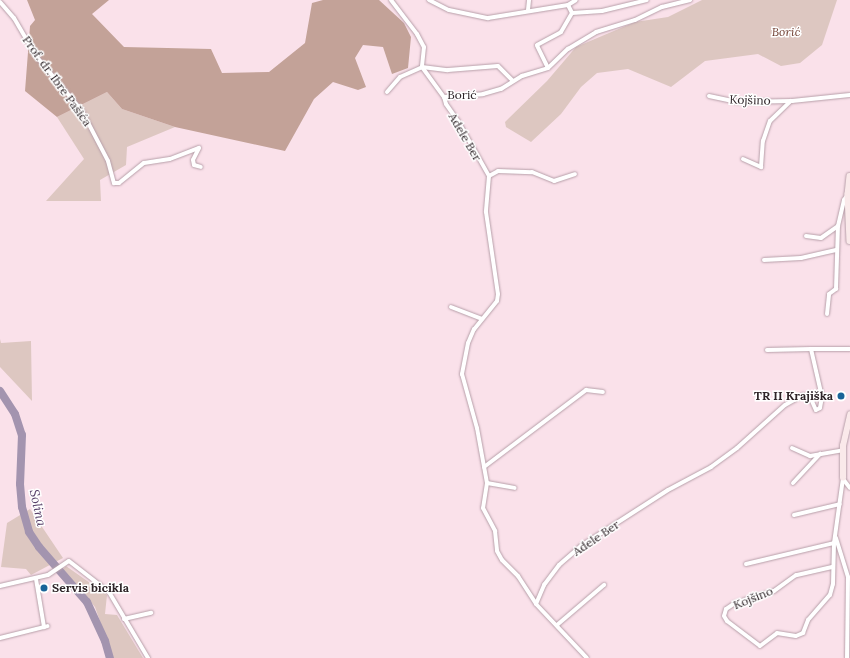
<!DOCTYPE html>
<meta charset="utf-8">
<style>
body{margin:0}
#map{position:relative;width:850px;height:658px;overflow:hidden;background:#fae1ea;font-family:Lora,serif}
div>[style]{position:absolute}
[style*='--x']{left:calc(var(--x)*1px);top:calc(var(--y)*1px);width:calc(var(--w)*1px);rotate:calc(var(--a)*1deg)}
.green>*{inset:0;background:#ddc7c1}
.forest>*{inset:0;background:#c3a298}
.river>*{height:8px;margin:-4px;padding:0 4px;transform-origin:4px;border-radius:4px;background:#a394af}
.roads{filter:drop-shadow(0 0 1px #b79fa9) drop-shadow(0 0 1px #b79fa9)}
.street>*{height:4px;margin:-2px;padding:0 2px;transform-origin:2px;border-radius:2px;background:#fff}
.secondary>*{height:5.5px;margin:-2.75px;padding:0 2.75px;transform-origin:2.75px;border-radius:2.75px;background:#fae9ea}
.dots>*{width:11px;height:11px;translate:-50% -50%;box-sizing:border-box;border:2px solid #fff;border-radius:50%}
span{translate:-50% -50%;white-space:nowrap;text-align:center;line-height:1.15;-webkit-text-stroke:3px #fff;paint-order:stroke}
.park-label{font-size:12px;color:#724134;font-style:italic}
.street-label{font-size:12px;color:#2e2428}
.poi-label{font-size:12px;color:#2e2428;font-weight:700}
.right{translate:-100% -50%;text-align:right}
.left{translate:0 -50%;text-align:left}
.water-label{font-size:13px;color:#58416a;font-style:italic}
</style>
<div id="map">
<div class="green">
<div style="clip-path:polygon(702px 0,837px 0,822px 45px,800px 63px,781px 66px,758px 54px,705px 61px,671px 87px,628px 69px,597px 73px,581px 87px,561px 114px,531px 142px,506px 127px,505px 122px,547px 81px,576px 47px,635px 22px,668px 17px)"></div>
<div style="clip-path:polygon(107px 92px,122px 109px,175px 127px,127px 147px,126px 165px,100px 180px,101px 201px,46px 201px,84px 159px,57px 117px)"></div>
<div style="clip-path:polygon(0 339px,1px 343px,31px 341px,32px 401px,0 367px)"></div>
<div style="clip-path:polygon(30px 509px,63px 558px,31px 575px,26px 569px,1px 567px,7px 523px)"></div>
<div style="clip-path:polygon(66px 566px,107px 595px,105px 614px,117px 615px,143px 658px,113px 658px,95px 607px,63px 569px)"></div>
</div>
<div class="forest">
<div style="clip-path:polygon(27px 0,109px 0,92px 14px,124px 47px,211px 49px,222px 73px,269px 72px,305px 43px,312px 3px,323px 0,379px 0,404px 23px,411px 37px,408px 68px,392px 74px,383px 47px,363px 45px,355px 58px,366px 87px,358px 90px,333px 82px,314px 99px,285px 151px,175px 127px,122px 109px,107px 92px,57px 117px,25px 91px,30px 26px,35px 20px)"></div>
</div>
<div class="river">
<div style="--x:0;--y:391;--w:27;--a:57"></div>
<div style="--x:15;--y:414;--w:22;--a:72"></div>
<div style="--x:22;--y:435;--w:49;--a:92.3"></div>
<div style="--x:20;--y:484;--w:23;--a:85"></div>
<div style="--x:22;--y:507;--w:26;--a:74"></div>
<div style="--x:29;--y:532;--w:18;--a:56"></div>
<div style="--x:39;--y:547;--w:73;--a:48.9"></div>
<div style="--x:87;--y:602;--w:43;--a:65.2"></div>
<div style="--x:105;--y:641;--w:18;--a:74"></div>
</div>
<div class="roads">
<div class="street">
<div style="--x:391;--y:0;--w:43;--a:52.6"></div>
<div style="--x:417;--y:34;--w:15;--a:62"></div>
<div style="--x:424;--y:47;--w:20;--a:96"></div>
<div style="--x:422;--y:67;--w:37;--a:54"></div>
<div style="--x:444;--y:97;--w:7;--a:74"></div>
<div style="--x:446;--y:104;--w:21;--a:55"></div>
<div style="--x:458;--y:121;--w:63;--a:60.6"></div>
<div style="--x:489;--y:176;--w:36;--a:95"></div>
<div style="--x:486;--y:212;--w:83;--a:81.7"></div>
<div style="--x:498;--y:294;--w:7;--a:98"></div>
<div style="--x:497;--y:301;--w:36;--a:129"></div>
<div style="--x:474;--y:329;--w:15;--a:113"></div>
<div style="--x:468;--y:343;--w:32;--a:101"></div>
<div style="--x:462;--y:374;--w:56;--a:74.5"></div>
<div style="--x:477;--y:428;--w:56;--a:79.7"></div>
<div style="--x:487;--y:483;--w:25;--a:99"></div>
<div style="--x:483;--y:508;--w:26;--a:62"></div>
<div style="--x:495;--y:531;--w:20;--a:84"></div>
<div style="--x:497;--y:551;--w:10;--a:61"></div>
<div style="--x:502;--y:560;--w:23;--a:45"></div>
<div style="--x:518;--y:576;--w:33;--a:57"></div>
<div style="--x:536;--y:604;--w:74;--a:46.6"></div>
<div style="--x:429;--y:0;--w:22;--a:27"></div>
<div style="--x:449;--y:10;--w:40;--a:12"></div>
<div style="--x:488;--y:18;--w:81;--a:-9.2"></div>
<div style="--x:568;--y:5;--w:9;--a:-32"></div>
<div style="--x:0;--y:2;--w:21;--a:49"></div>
<div style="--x:14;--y:18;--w:44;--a:59.9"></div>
<div style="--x:36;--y:56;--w:72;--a:50.1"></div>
<div style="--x:82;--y:111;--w:56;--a:62.5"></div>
<div style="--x:108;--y:161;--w:23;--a:75"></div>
<div style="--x:114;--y:183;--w:5;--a:0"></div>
<div style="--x:119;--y:183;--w:32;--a:-39"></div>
<div style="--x:144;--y:163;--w:26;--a:-9"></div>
<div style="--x:170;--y:159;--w:31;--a:-21"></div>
<div style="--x:199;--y:148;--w:13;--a:117"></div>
<div style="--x:193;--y:160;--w:5;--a:79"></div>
<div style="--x:194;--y:165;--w:7;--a:16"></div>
<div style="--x:568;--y:5;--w:9;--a:63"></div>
<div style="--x:572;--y:13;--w:30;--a:-4"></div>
<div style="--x:602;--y:11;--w:46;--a:-13.7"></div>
<div style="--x:528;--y:10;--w:10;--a:-84"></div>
<div style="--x:548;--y:68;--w:25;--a:-116"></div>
<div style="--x:537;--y:45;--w:27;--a:-28"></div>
<div style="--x:561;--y:32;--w:22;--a:-60"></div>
<div style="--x:387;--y:92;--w:20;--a:-49"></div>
<div style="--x:400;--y:77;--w:24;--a:-24"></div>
<div style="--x:422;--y:67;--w:26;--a:7"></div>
<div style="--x:448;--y:70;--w:50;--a:-4.6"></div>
<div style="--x:498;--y:66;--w:21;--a:45"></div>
<div style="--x:709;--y:96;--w:30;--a:12"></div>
<div style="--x:738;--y:102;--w:54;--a:-1.1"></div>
<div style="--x:792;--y:101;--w:58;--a:-5.9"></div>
<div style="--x:444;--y:97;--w:39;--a:-4"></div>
<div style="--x:483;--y:94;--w:19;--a:-16"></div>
<div style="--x:501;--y:89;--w:25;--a:-32"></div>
<div style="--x:522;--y:76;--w:27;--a:-17"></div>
<div style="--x:548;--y:68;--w:28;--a:-44"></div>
<div style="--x:568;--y:49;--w:33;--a:-31"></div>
<div style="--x:596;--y:32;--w:41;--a:-17.1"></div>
<div style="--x:635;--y:20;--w:30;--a:-26"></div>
<div style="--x:662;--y:7;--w:29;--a:-14"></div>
<div style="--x:743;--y:159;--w:20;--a:24"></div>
<div style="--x:761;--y:167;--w:26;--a:-86"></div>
<div style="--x:763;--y:141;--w:21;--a:-71"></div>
<div style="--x:770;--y:121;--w:29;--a:-44"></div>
<div style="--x:489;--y:176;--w:10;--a:-29"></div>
<div style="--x:498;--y:171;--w:34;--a:2"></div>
<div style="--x:532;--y:172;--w:24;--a:22"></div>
<div style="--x:554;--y:181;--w:22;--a:-18"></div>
<div style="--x:806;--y:236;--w:15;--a:8"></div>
<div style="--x:821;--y:238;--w:21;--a:-35"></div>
<div style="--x:764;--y:260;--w:37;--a:-3"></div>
<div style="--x:801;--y:258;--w:37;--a:-13"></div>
<div style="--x:451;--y:307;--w:33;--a:21"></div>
<div style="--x:827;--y:314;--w:20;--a:-84"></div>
<div style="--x:829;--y:294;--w:9;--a:-36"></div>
<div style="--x:836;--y:289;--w:63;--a:-88.2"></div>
<div style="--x:838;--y:226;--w:27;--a:-77"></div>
<div style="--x:844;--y:200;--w:7;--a:-56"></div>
<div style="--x:767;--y:350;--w:44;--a:-1.3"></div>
<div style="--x:792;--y:448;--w:20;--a:24"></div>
<div style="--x:810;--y:456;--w:34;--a:-10"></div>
<div style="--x:484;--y:467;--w:128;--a:-37"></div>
<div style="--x:586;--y:390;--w:17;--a:7"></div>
<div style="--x:843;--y:479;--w:11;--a:52"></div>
<div style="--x:487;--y:483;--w:28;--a:10"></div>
<div style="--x:793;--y:483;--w:40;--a:-47"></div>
<div style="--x:794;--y:515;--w:47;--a:-13.4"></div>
<div style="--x:836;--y:538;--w:41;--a:72.9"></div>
<div style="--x:848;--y:577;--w:81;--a:90.7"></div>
<div style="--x:746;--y:564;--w:90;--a:-13.4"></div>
<div style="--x:832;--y:567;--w:37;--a:167"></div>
<div style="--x:796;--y:575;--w:27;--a:144"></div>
<div style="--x:774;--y:591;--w:41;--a:162.9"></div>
<div style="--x:735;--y:603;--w:11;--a:146"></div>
<div style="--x:726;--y:609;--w:7;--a:106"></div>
<div style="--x:724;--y:616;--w:6;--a:59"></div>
<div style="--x:727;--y:621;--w:41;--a:37.1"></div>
<div style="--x:760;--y:646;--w:21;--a:-37"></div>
<div style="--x:777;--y:633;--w:19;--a:9"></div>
<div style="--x:796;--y:636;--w:8;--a:-23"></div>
<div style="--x:803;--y:633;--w:14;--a:-69"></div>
<div style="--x:808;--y:620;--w:33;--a:-49"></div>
<div style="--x:830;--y:595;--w:11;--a:-75"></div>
<div style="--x:833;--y:584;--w:41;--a:-88.6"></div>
<div style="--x:834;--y:543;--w:66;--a:-82.1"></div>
<div style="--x:36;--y:579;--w:49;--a:80.5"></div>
<div style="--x:0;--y:586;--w:49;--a:-12.9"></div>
<div style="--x:48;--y:575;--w:25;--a:-34"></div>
<div style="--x:69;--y:561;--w:51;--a:37.8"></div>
<div style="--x:109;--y:592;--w:77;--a:59.4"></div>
<div style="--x:536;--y:604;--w:21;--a:-67"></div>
<div style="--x:544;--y:585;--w:25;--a:-53"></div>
<div style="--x:559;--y:565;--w:29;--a:-41"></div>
<div style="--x:581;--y:546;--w:103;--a:-32.8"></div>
<div style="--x:668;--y:490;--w:49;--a:-28.1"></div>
<div style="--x:711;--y:467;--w:32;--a:-36"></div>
<div style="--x:737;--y:448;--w:64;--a:-41.9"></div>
<div style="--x:785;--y:405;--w:21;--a:-29"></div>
<div style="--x:803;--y:395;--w:9;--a:27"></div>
<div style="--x:811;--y:399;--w:12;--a:66"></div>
<div style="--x:816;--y:410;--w:4;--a:-27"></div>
<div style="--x:820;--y:408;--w:11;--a:-80"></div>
<div style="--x:822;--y:397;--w:49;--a:-102.9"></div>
<div style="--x:811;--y:349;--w:39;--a:0"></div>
<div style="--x:124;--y:619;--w:28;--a:-13"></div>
<div style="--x:557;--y:625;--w:62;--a:-40.4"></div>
<div style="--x:0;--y:638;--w:49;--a:-14"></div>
</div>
<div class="secondary">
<div style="--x:850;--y:176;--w:18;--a:96"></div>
<div style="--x:848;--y:194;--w:47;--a:87.6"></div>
<div style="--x:843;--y:478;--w:32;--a:-90"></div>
<div style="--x:843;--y:446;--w:32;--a:-77"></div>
</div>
</div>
<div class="dots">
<div style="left:841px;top:396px;background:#1a6498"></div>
<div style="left:44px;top:588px;background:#1a6498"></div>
</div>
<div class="park-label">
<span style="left:786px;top:32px">Borić</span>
</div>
<div class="street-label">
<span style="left:57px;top:81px;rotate:54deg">Prof. dr. Ibre Pašića</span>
<span style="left:462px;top:95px">Borić</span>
<span style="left:750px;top:100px;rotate:2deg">Kojšino</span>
<span style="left:465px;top:137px;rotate:60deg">Adele Ber</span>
<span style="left:596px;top:538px;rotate:-34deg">Adele Ber</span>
<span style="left:753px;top:598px;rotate:-22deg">Kojšino</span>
</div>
<div class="poi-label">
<span class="right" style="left:833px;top:396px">TR II Krajiška</span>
<span class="left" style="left:52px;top:588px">Servis bicikla</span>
</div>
<div class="water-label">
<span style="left:37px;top:508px;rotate:78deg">Solina</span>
</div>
</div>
